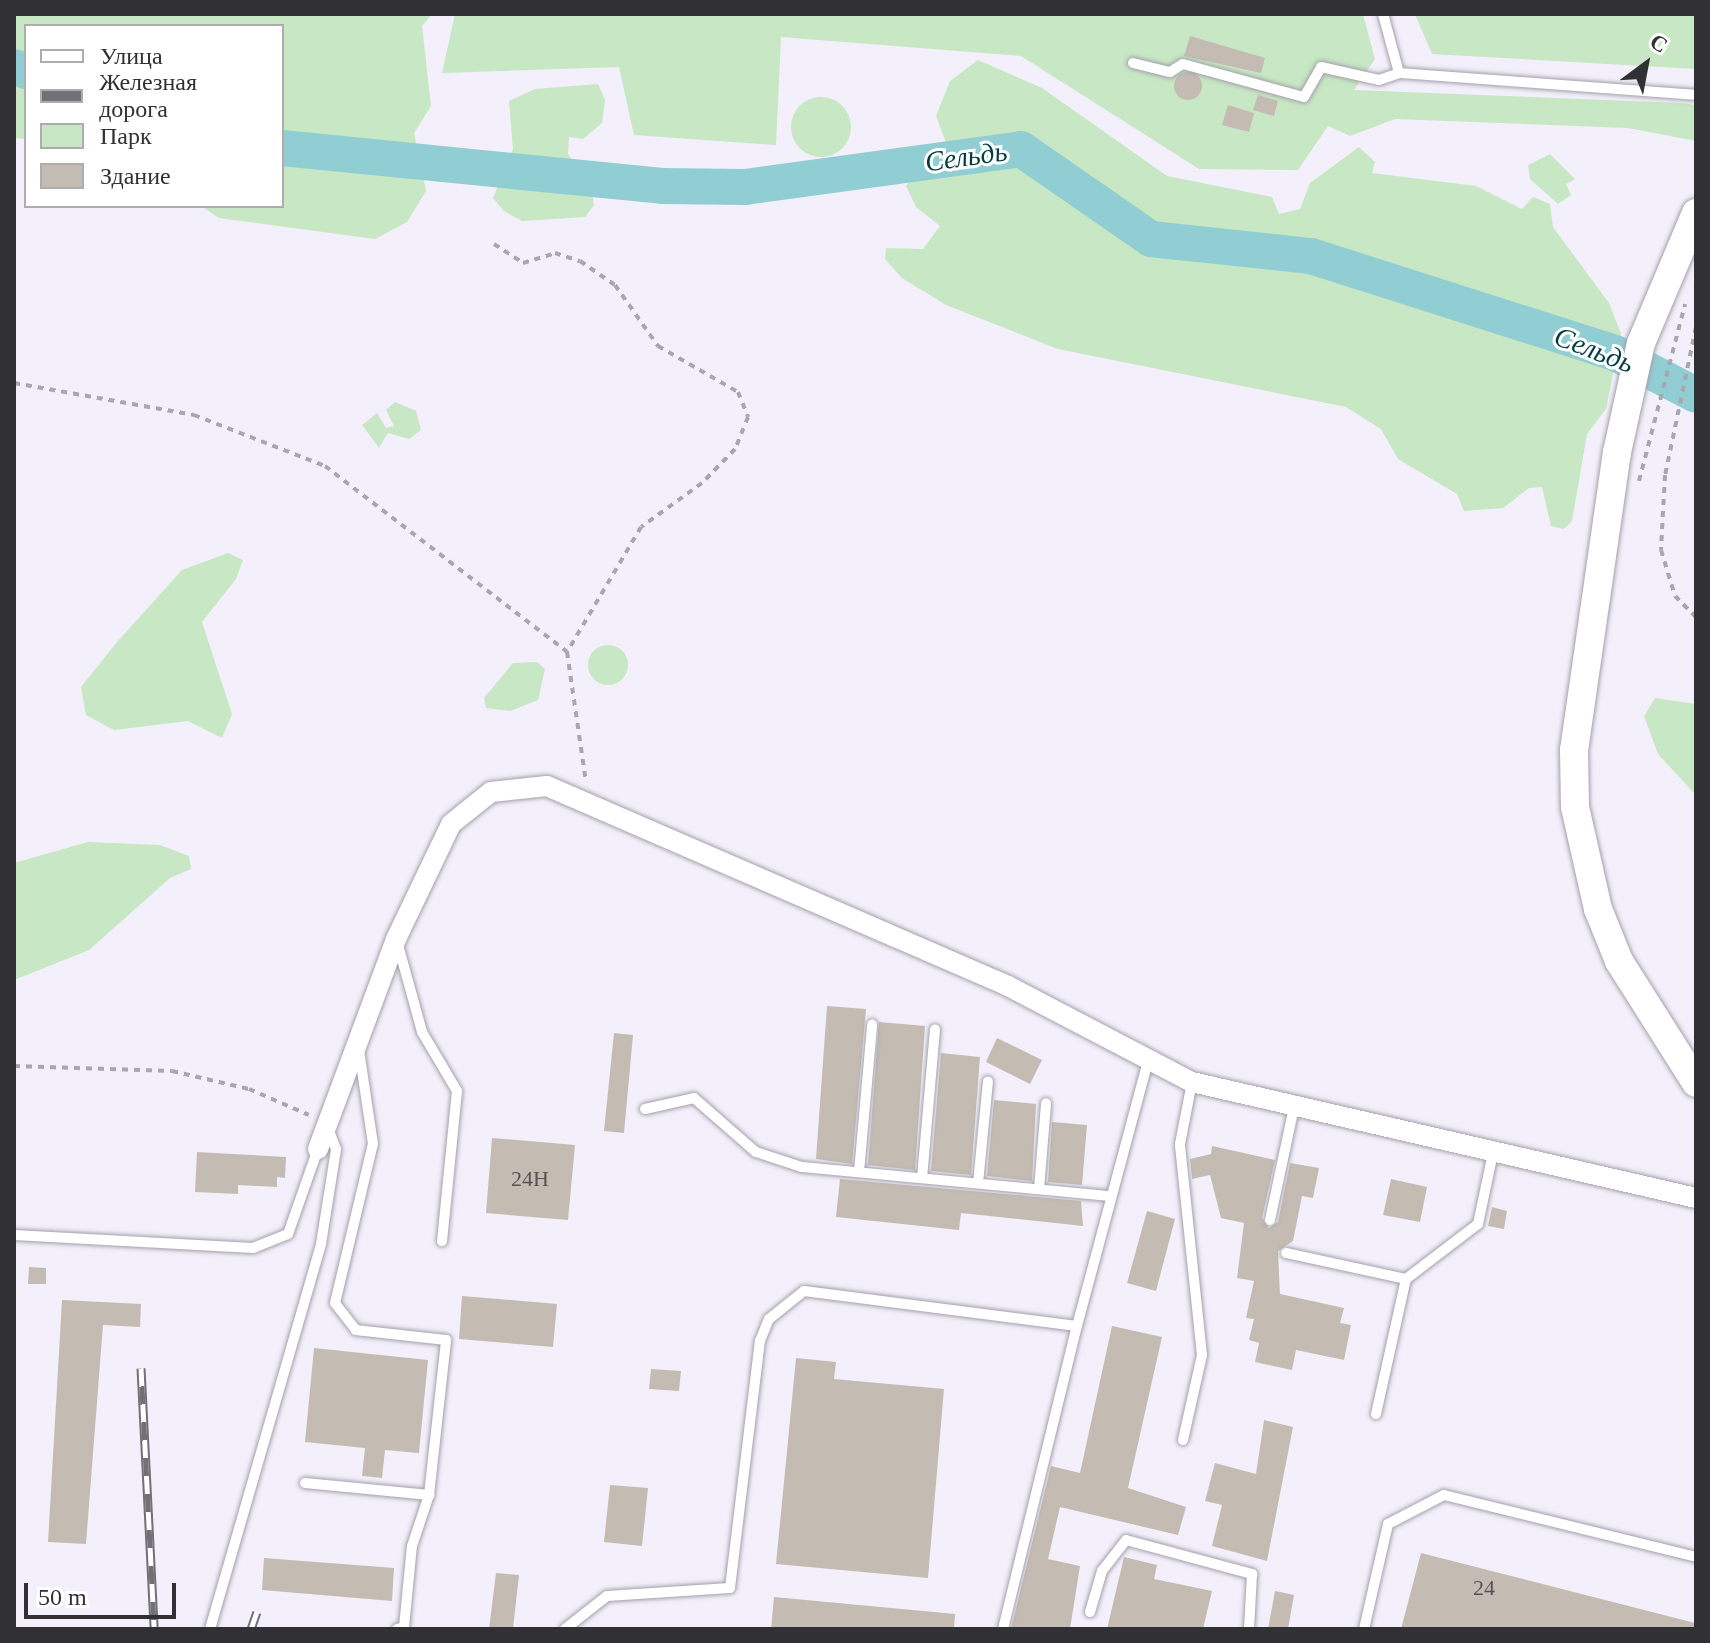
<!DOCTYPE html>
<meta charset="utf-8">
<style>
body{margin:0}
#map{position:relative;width:1710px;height:1643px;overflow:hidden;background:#f3f0fb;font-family:"Times New Roman",serif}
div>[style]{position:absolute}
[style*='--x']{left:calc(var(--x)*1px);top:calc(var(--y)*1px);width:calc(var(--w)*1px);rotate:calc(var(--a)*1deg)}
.green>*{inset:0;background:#c8e7c4}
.round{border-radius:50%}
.river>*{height:36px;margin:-18px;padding:0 18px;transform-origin:18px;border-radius:18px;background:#91ced3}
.building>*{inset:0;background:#c4bcb3}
.path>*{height:4px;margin-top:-2px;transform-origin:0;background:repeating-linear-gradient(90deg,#a8a6ae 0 6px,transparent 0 12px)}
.roads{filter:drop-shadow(0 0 2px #a3a1ab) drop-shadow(0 0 2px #a3a1ab)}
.lane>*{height:10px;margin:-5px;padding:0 5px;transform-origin:5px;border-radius:5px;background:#fff}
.street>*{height:20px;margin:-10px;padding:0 10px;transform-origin:10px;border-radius:10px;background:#fff}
.secondary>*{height:28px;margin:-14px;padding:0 14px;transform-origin:14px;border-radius:14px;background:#fff}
.rail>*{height:9px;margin-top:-4.5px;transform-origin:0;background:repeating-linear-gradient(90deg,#fff 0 18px,#717076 0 36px);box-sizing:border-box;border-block:2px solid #717076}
span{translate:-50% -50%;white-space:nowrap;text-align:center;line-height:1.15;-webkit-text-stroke:6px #fff;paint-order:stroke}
.number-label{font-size:22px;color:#565354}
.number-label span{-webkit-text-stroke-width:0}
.water-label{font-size:28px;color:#003c40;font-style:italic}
.frame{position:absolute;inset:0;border:16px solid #313034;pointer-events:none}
.legend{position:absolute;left:24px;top:24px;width:260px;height:184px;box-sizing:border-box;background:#fff;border:2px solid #adacae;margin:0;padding:10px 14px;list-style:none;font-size:24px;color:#313034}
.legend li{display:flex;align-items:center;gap:16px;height:40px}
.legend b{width:40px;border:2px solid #adacae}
.north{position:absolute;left:1606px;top:24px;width:80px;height:80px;-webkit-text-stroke:6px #fff;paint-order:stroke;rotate:32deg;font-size:22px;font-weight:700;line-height:32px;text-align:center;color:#313034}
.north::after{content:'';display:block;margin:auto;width:28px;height:36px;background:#313034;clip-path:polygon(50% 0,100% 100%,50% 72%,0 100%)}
.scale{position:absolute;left:24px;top:1583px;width:152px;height:36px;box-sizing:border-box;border:4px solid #313034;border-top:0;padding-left:10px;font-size:24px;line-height:28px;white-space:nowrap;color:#313034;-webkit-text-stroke:6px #fff;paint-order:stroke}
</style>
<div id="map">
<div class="green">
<div style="clip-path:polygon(14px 14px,432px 14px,422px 26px,431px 106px,414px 133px,426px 191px,407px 222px,375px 239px,219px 218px,201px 206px,282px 206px,282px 26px,26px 26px,26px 139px,14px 138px)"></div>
<div style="clip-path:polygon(455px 14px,1363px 14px,1375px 59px,1354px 90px,1683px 103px,1696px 105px,1696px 141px,1628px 128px,1395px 119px,1350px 136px,1328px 126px,1298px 170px,1199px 169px,1021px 56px,781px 37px,776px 145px,634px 135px,619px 67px,442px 73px)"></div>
<div style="clip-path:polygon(1415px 14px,1696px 14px,1696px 69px,1432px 54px)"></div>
<div style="clip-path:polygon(978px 60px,1042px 88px,1167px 176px,1272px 197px,1279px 214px,1300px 209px,1310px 183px,1359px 147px,1375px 162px,1372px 173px,1476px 186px,1522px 209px,1533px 197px,1550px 204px,1553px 227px,1609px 303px,1621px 334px,1606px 409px,1587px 434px,1572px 521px,1564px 529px,1551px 526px,1542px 487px,1529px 488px,1503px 508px,1464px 511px,1457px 494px,1398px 459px,1381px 429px,1346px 407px,1058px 349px,946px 305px,902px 278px,885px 259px,886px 248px,923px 249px,940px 226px,916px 207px,906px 186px,915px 173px,950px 153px,936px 116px,950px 81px)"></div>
<div style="clip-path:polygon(598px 84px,605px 100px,602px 123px,583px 139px,569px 137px,568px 154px,592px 190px,594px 205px,585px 217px,522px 221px,504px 211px,493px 198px,513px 149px,509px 101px,535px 89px)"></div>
<div class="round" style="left:791px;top:97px;width:60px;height:60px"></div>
<div style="clip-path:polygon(1550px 154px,1575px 179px,1566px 184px,1571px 195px,1558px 204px,1530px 179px,1528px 165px)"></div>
<div style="clip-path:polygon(395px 402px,416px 411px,421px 430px,409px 439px,388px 433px,379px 448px,362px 425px,377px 413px,386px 428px,394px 426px,386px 410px)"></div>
<div style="clip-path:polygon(228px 553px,243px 560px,236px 579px,202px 622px,232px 714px,222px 738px,188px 721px,114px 730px,86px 715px,81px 687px,117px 642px,182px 570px)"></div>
<div class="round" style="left:588px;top:645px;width:40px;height:40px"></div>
<div style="clip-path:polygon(537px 662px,545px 669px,538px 700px,510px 711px,486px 708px,484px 698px,513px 663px)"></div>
<div style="clip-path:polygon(1655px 698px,1696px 704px,1696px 795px,1658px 754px,1644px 716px)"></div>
<div style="clip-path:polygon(88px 842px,160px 845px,189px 856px,191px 869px,170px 878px,89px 950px,14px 980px,14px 863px)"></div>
</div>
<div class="river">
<div style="--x:14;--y:67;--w:13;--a:18"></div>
<div style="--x:282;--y:148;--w:382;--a:5.7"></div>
<div style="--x:662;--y:186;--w:83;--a:0.7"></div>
<div style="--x:745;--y:187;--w:279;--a:-7.8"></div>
<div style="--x:1021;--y:149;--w:158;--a:34.7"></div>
<div style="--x:1151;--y:239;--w:161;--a:6.1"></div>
<div style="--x:1311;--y:256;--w:319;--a:17.7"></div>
<div style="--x:1615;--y:353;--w:91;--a:27.4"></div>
</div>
<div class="building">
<div style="clip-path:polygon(1190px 36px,1265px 58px,1261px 73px,1184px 56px)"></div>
<div class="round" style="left:1174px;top:72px;width:28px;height:28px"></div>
<div style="clip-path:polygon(1258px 95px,1278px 101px,1274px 116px,1253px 110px)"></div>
<div style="clip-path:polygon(1228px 105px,1254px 113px,1249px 132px,1222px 125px)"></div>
<div style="clip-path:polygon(827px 1006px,866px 1009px,852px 1164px,816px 1159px)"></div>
<div style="clip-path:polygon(879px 1022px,925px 1026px,915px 1170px,868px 1165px)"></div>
<div style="clip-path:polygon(614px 1033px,633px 1035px,624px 1133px,604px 1131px)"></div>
<div style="clip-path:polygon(997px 1038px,1042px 1060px,1030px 1084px,986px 1062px)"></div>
<div style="clip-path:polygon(941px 1053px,980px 1057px,971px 1175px,931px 1171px)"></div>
<div style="clip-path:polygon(994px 1100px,1036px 1104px,1032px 1181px,987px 1176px)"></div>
<div style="clip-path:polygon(1052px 1122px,1087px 1125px,1082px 1185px,1048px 1182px)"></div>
<div style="clip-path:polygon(492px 1138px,575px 1145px,568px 1220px,486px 1213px)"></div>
<div style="clip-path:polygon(1212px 1146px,1275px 1160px,1262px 1218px,1269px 1228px,1278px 1222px,1290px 1163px,1319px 1168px,1313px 1198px,1302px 1196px,1293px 1241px,1278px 1251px,1280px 1294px,1344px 1308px,1340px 1323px,1351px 1325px,1344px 1360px,1296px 1350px,1292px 1370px,1255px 1362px,1259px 1343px,1249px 1340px,1254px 1319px,1246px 1318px,1254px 1281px,1237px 1278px,1244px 1223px,1221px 1218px,1210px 1175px,1192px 1179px,1190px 1159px,1211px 1154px)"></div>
<div style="clip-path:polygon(197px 1152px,286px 1157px,285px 1178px,277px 1177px,277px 1187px,238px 1185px,238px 1194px,195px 1192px)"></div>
<div style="clip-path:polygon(840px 1179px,1081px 1201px,1083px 1226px,961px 1213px,959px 1230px,836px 1217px)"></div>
<div style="clip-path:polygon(1391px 1179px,1427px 1187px,1420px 1222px,1383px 1215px)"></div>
<div style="clip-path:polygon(1492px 1207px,1507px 1211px,1504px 1229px,1488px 1226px)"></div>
<div style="clip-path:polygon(1147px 1211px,1175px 1219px,1156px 1291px,1127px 1283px)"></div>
<div style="clip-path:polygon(29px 1267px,46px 1268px,46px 1284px,28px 1284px)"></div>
<div style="clip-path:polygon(462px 1296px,557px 1304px,553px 1347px,459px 1339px)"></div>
<div style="clip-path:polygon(62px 1300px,141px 1304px,140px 1327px,103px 1325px,86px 1544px,48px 1542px)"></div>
<div style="clip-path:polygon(1112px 1326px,1162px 1337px,1128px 1488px,1186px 1507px,1178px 1535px,1060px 1507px,1048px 1559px,1080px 1566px,1070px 1629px,1011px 1629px,1051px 1466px,1080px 1473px)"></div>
<div style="clip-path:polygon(314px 1348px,428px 1360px,419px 1453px,385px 1450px,382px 1478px,362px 1476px,365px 1448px,305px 1442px)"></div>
<div style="clip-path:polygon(796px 1358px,836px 1362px,834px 1379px,944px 1389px,928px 1578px,776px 1564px)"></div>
<div style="clip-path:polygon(651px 1369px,681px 1371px,679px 1391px,649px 1389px)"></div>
<div style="clip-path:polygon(1264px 1420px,1293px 1427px,1267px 1561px,1212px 1546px,1222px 1505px,1205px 1501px,1215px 1463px,1256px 1474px)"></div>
<div style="clip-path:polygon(610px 1485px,648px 1488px,642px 1546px,604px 1542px)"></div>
<div style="clip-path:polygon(1421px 1553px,1695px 1623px,1694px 1629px,1401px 1629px)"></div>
<div style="clip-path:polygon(1124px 1557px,1157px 1565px,1154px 1579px,1212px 1591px,1203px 1629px,1107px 1629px)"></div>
<div style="clip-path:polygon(264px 1558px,394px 1568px,392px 1601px,262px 1590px)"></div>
<div style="clip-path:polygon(496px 1573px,519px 1575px,513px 1629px,489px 1629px)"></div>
<div style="clip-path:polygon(1275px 1591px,1294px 1595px,1288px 1629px,1268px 1629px)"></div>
<div style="clip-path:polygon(774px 1597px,955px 1614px,954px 1629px,771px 1629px)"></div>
</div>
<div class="path">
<div style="--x:494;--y:244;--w:35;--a:33"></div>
<div style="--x:523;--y:263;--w:34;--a:-17"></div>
<div style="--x:555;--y:253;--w:26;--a:18"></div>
<div style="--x:580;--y:261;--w:42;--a:34.4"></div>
<div style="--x:615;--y:285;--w:75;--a:54.8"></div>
<div style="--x:658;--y:346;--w:92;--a:29.9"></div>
<div style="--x:738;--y:392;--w:27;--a:68"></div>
<div style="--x:748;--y:417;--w:35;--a:112"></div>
<div style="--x:735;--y:449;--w:47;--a:134.1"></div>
<div style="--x:702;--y:483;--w:75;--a:144.2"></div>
<div style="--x:641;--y:527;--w:145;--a:120.6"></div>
<div style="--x:1696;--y:327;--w:151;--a:101.8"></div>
<div style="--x:1665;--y:475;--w:75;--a:93.1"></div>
<div style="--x:1661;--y:550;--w:48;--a:73.1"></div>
<div style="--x:1675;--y:596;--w:30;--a:45"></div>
<div style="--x:14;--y:383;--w:183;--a:10.1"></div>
<div style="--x:194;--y:415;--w:141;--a:21.3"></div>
<div style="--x:325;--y:466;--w:305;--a:37.5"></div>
<div style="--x:567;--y:652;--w:132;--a:81.7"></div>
<div style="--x:1639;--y:481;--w:183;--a:-75.4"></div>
<div style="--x:14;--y:1066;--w:158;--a:1.8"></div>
<div style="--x:172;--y:1071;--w:79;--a:13.2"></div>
<div style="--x:249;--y:1089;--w:65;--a:23.4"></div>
</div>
<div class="roads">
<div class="lane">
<div style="--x:1383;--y:14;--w:61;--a:74.8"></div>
<div style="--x:1399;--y:73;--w:298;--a:4.2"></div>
<div style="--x:1133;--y:63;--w:38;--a:14"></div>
<div style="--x:1170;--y:72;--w:15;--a:-32"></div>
<div style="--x:1183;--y:64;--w:125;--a:15.3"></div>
<div style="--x:1304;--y:97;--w:34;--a:-60"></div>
<div style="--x:1321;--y:67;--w:59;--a:12.6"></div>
<div style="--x:1379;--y:80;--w:21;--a:-19"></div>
<div style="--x:397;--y:941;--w:94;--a:74.6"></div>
<div style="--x:422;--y:1032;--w:69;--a:59.3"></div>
<div style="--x:457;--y:1091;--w:151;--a:95.7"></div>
<div style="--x:645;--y:1109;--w:50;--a:-12.7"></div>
<div style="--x:694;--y:1098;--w:82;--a:41.1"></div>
<div style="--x:756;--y:1152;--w:48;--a:18.1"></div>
<div style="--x:802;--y:1167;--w:310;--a:5.4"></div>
<div style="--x:859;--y:1172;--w:148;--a:-84.9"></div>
<div style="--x:922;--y:1178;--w:149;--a:-85"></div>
<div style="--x:978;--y:1183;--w:102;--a:-84.4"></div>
<div style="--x:1039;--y:1189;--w:86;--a:-85.3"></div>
<div style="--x:1270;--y:1220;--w:116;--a:-78"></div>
<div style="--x:14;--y:1235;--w:239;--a:3.1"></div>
<div style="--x:253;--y:1248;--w:38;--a:-22"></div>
<div style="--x:288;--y:1234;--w:90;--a:-70.6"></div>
<div style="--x:1286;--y:1253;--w:123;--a:12.2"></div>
<div style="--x:1376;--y:1414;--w:138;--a:-77.5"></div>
<div style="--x:1406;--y:1279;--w:91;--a:-37.4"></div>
<div style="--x:1478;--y:1224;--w:78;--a:-78.1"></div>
<div style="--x:1183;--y:1440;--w:87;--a:-77.4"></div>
<div style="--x:1202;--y:1355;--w:212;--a:-96"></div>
<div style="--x:1180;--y:1144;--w:63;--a:-79"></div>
<div style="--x:305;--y:1483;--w:125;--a:5.5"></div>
<div style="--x:429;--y:1495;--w:156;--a:-83.7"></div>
<div style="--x:446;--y:1340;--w:91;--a:-173.7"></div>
<div style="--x:356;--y:1330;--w:34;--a:-128"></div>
<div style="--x:335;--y:1303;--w:163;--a:-76.6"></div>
<div style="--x:373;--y:1144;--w:95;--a:-98.5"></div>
<div style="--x:1090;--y:1612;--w:43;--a:-73.7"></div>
<div style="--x:1102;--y:1571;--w:39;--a:-52"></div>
<div style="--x:1126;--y:1540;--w:131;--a:15.1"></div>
<div style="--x:1252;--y:1574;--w:55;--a:93.1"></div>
<div style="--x:210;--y:1629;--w:401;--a:-73.9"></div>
<div style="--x:321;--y:1244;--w:96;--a:-81"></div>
<div style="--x:336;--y:1149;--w:22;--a:-111"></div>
<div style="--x:397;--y:1629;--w:7;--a:-16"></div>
<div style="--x:404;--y:1627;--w:81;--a:-84.4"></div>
<div style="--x:412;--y:1546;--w:54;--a:-71.6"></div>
<div style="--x:565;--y:1629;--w:53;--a:-38.2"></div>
<div style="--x:607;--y:1596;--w:123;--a:-3.7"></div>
<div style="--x:730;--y:1588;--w:249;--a:-83.1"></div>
<div style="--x:760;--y:1341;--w:24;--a:-68"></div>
<div style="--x:769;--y:1319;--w:45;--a:-38.7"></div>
<div style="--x:804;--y:1291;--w:275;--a:7.3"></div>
<div style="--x:1077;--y:1326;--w:274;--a:-75"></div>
<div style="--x:1003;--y:1629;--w:312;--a:-76.3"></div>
<div style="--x:1364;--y:1629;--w:108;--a:-77.1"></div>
<div style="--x:1388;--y:1524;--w:63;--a:-27.4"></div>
<div style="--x:1444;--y:1495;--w:260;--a:13.8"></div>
</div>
<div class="street">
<div style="--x:318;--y:1149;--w:224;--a:-69.6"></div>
<div style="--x:396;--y:939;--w:127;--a:-64.4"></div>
<div style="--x:451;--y:824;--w:51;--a:-38.7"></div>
<div style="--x:491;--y:792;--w:56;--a:-6.1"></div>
<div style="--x:547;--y:786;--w:503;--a:23.45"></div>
<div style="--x:1008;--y:986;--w:208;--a:27.6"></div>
<div style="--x:1192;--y:1082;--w:517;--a:12.96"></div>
</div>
<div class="secondary">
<div style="--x:1696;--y:213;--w:141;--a:112.9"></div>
<div style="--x:1641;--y:343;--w:112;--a:102.4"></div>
<div style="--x:1617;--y:452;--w:301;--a:98.2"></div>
<div style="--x:1574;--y:750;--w:57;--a:89"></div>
<div style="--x:1575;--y:807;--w:105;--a:77.3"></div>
<div style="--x:1598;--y:909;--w:56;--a:68"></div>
<div style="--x:1619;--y:961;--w:144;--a:57.7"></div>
</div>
</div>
<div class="rail">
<div style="--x:141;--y:1368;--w:261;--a:87.1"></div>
<div style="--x:251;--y:1629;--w:18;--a:-71"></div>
</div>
<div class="number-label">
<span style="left:530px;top:1179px">24Н</span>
<span style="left:1484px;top:1588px">24</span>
</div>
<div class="water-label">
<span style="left:966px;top:157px;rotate:-8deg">Сельдь</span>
<span style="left:1594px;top:350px;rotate:21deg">Сельдь</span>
</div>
<div class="frame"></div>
<ul class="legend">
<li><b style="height:10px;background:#fff"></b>Улица</li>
<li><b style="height:10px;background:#717076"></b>Железная дорога</li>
<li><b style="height:22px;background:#c8e7c4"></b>Парк</li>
<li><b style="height:22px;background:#c4bcb3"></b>Здание</li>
</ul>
<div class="north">С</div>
<div class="scale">50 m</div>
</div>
